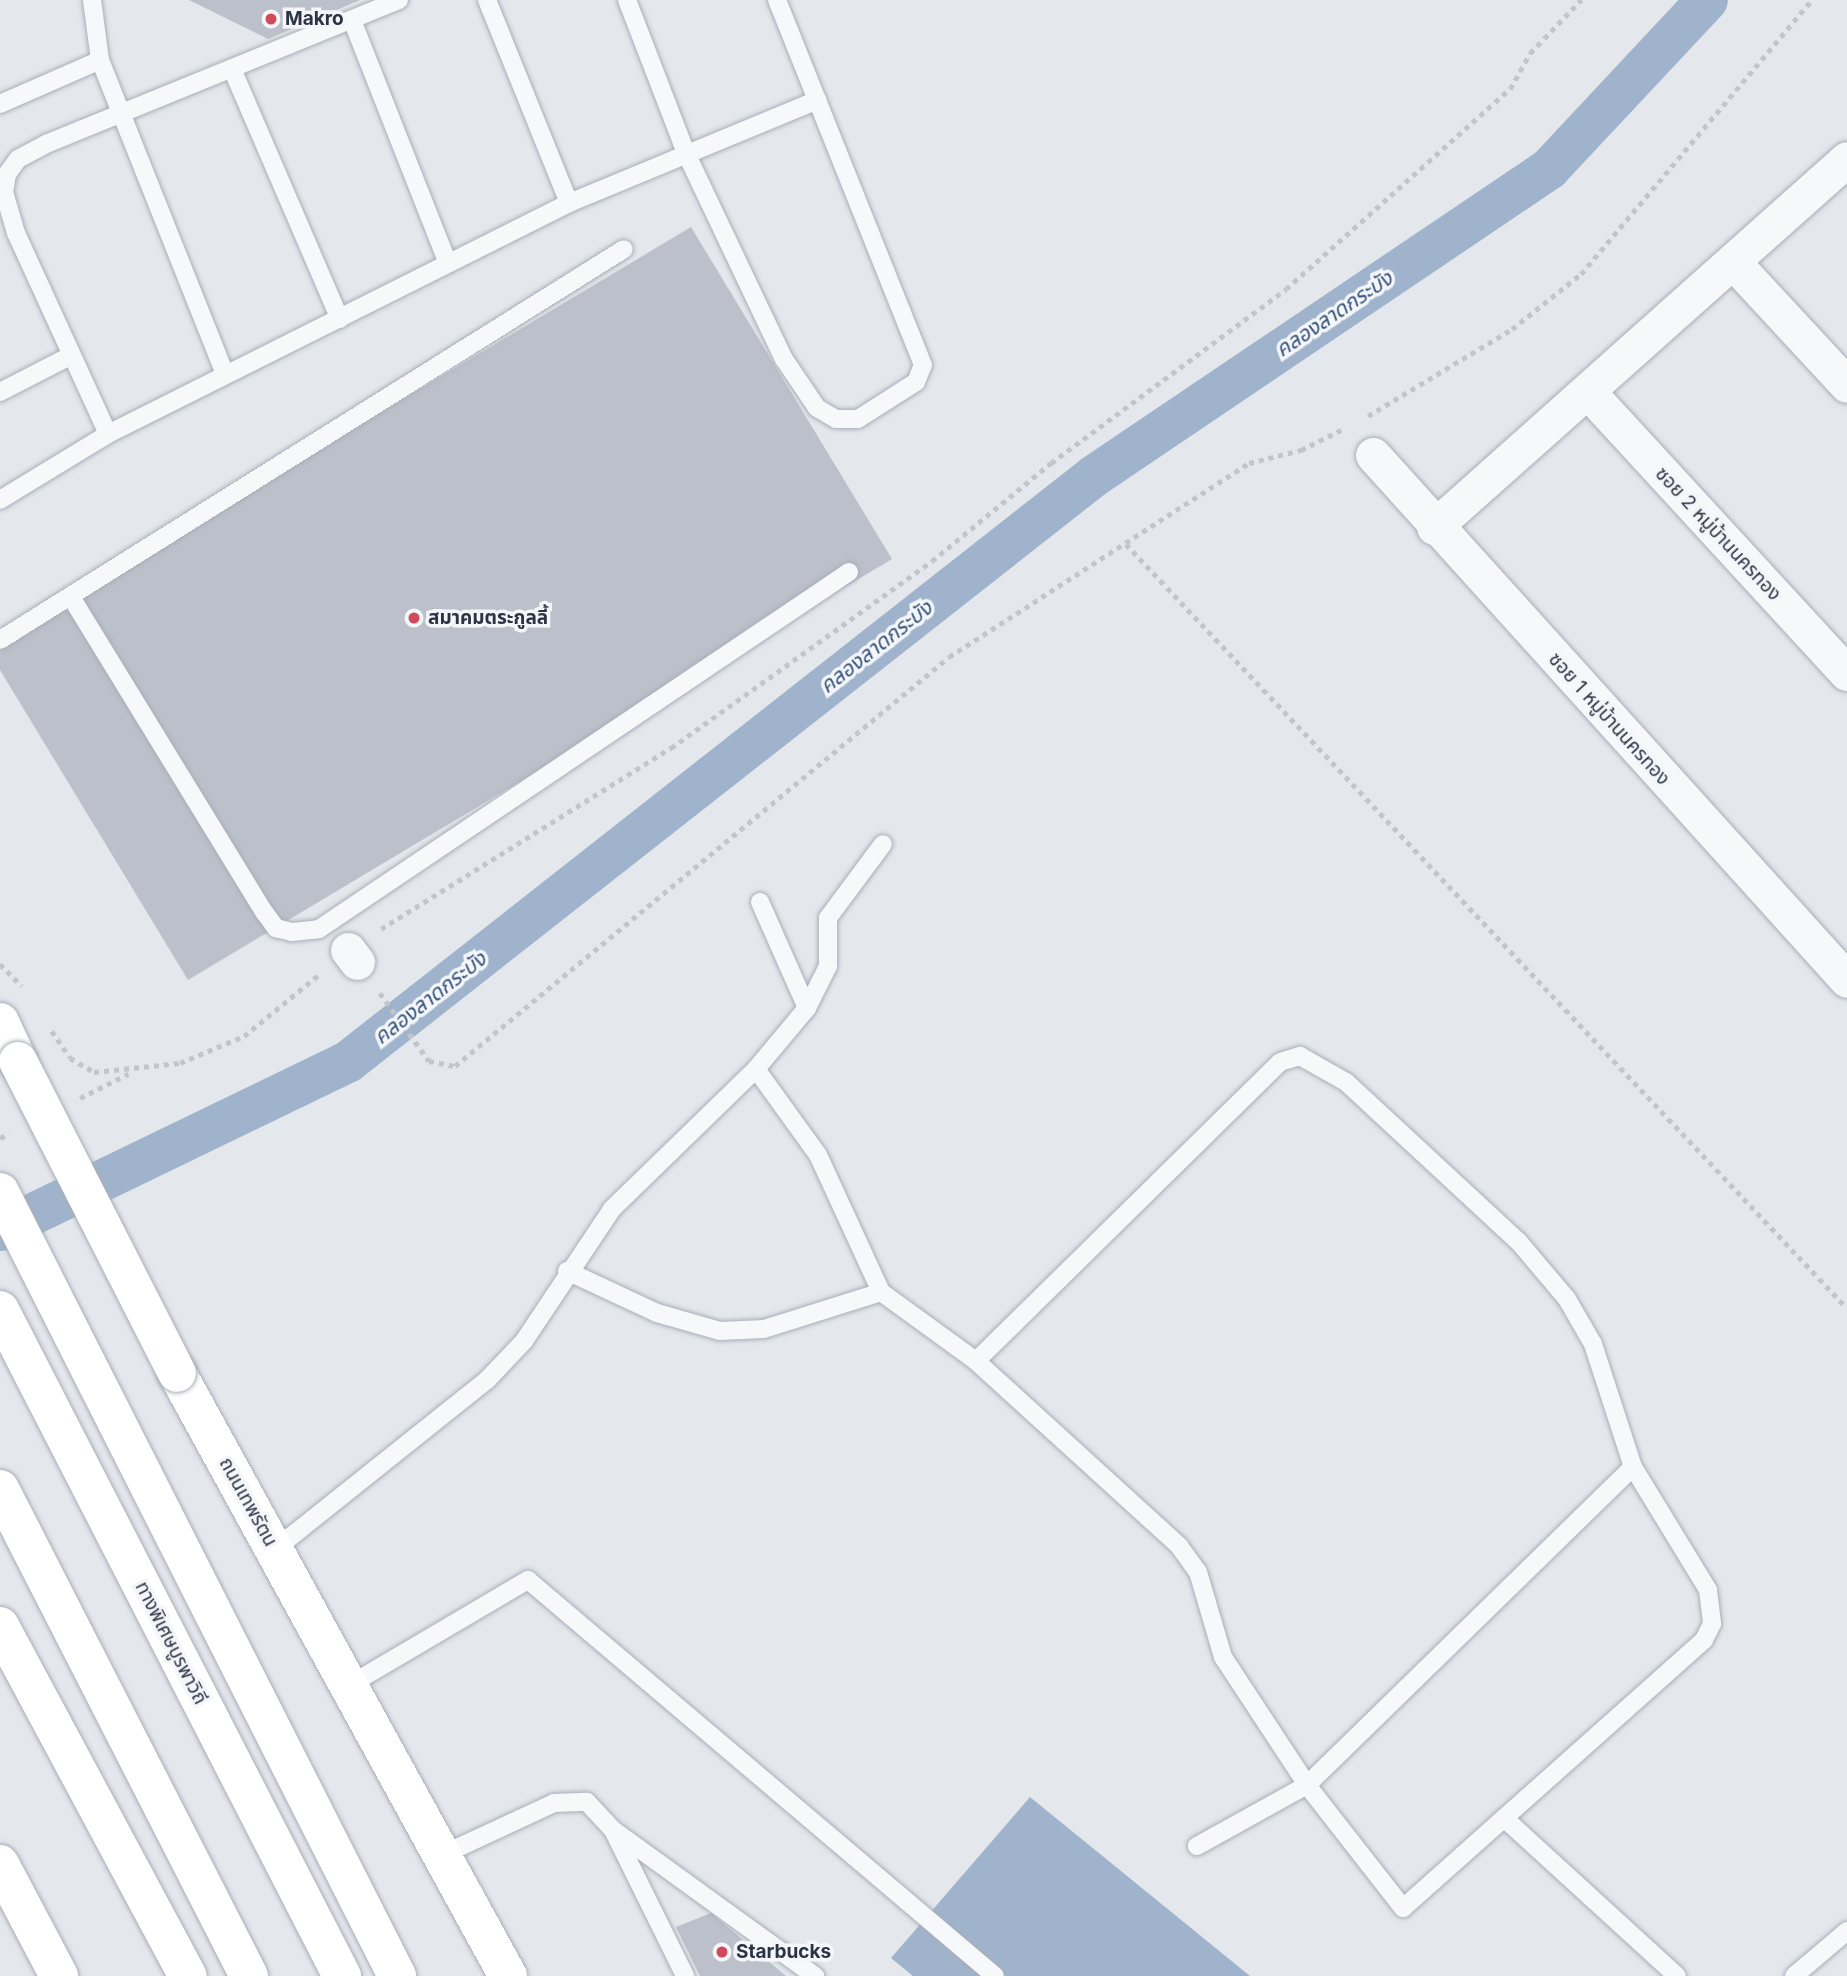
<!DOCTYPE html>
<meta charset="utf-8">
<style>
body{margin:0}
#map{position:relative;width:1847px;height:1976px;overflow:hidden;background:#e4e7ec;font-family:Inter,"Noto Sans Thai",sans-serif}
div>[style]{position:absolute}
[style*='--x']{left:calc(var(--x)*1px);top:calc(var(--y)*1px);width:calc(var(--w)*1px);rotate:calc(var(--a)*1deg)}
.water>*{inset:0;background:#9fb4cc}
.canal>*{height:42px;margin:-21px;padding:0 21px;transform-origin:21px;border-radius:21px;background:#9fb4cc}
.building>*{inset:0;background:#bbc0ca}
.path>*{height:4.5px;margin-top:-2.25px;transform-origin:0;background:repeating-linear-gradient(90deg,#c2c5cb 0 5px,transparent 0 10px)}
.roads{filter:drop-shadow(0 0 2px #a9aeb7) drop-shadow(0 0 2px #a9aeb7)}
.lane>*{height:18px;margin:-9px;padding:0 9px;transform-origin:9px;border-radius:9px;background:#f7f8fa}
.street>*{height:35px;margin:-17.5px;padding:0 17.5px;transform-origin:17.5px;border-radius:17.5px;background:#f7f8fa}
.secondary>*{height:38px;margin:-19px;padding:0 19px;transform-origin:19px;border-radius:19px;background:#fff}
.highway>*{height:38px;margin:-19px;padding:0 19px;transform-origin:19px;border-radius:19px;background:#fff}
.bridges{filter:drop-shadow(0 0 2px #a9aeb7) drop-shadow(0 0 2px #a9aeb7)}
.secondary-bridge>*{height:38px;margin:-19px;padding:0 19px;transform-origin:19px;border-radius:19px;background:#fff}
.dots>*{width:19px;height:19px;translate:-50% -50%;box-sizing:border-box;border:4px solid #f4f6f9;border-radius:50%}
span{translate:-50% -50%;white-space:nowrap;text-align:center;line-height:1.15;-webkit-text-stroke:7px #f4f6f9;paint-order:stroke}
.poi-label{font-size:19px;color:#2b3445;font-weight:700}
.left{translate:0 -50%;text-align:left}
.street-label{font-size:19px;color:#2b3445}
.water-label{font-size:21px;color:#34527a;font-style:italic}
</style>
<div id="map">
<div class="water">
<div style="clip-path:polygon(1030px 1797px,1250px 1976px,913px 1976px,891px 1958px)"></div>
</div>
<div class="canal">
<div style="--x:0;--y:1230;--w:388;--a:-25.8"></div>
<div style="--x:349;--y:1061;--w:947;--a:-38.14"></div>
<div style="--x:1094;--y:476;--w:549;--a:-34.01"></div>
<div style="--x:1549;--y:169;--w:231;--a:-46.9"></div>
</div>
<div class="building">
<div style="clip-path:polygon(189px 0,360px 0,268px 39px)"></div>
<div style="clip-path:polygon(691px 227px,892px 559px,188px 980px,0 670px,0 640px)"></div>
<div style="clip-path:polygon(711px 1913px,786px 1976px,700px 1976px,676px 1927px)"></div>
</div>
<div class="path">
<div style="--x:1368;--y:416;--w:168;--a:-31.1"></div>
<div style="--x:1512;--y:329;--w:88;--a:-38.6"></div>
<div style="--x:1581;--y:274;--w:358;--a:-49.9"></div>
<div style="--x:1126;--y:544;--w:1050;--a:46.66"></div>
<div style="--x:381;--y:929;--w:342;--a:-32"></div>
<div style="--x:671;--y:748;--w:321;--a:-35.6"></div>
<div style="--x:932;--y:561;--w:154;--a:-39.5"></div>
<div style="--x:1051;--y:463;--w:292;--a:-36.5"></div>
<div style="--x:1286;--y:289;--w:300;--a:-41.8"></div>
<div style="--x:1510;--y:89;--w:41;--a:-60.9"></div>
<div style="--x:1530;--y:53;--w:74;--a:-46.1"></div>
<div style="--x:0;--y:964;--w:31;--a:45"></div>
<div style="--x:380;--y:993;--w:84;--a:54.2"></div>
<div style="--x:429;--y:1061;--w:26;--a:11"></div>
<div style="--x:455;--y:1066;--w:641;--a:-39.62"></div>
<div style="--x:949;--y:657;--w:357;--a:-32.9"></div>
<div style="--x:1249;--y:463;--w:54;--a:-14"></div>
<div style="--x:1301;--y:450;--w:49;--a:-26.6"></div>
<div style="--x:52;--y:1031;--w:32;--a:56"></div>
<div style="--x:70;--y:1058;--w:28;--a:30"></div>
<div style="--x:94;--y:1072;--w:86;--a:-6"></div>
<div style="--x:180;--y:1063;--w:69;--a:-22.9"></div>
<div style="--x:244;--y:1036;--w:99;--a:-39.3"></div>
<div style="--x:80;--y:1098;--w:54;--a:-26.6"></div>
<div style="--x:0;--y:1138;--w:10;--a:-24"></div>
</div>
<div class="roads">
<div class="lane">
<div style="--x:92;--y:0;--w:61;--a:82.4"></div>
<div style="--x:100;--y:60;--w:336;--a:68.3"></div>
<div style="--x:399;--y:0;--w:379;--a:157.8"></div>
<div style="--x:48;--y:143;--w:34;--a:152"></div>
<div style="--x:18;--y:159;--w:19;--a:126"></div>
<div style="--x:7;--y:174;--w:18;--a:99"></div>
<div style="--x:4;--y:192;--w:43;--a:73.7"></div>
<div style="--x:16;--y:233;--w:221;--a:65.4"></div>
<div style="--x:108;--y:434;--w:516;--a:-26.61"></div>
<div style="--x:569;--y:203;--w:269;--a:-22.5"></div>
<div style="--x:487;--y:0;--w:219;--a:68"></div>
<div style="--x:627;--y:0;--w:164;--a:68.9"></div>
<div style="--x:686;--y:153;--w:228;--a:64.6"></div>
<div style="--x:784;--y:359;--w:59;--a:56"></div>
<div style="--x:817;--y:408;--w:22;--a:30"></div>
<div style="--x:836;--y:419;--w:22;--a:0"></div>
<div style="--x:858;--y:419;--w:69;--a:-32.5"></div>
<div style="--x:916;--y:382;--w:18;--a:-68"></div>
<div style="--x:923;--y:365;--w:393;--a:-111.8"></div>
<div style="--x:352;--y:20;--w:259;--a:68.5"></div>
<div style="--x:233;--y:71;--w:270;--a:66.7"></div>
<div style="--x:0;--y:104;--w:109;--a:-23.7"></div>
<div style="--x:0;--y:392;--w:76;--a:-27.2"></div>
<div style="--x:0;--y:500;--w:127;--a:-31.4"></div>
<div style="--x:71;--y:597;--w:371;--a:58.5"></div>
<div style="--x:265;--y:913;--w:19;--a:54"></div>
<div style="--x:276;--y:928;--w:16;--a:14"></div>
<div style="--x:292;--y:932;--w:27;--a:-6"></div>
<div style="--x:319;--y:929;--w:639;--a:-33.96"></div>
<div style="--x:0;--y:640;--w:736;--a:-32.07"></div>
<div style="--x:760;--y:902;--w:116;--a:66.1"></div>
<div style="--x:756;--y:1069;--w:106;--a:54.2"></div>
<div style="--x:818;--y:1155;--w:151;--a:65.3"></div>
<div style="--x:881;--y:1292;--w:117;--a:36"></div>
<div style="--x:976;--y:1361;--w:275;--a:42.3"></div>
<div style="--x:1179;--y:1546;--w:32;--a:54"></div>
<div style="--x:1198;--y:1572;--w:89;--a:73.6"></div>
<div style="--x:1223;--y:1657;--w:153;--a:56.7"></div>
<div style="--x:1307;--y:1785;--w:126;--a:151"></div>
<div style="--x:567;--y:1271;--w:99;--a:25"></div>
<div style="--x:657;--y:1313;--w:66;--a:15.9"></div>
<div style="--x:720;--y:1331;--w:44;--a:-2.6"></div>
<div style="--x:764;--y:1329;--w:123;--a:-17.5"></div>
<div style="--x:976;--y:1361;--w:426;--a:-44.5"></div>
<div style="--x:1280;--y:1062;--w:21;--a:-17"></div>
<div style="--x:1300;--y:1056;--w:53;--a:29.5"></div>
<div style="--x:1346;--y:1082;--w:234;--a:42.8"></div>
<div style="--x:1518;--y:1241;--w:76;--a:49.8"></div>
<div style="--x:1567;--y:1299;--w:52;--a:60"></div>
<div style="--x:1593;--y:1344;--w:129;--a:72"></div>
<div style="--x:1633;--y:1467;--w:144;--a:58.6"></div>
<div style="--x:1708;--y:1590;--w:34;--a:83"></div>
<div style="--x:1712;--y:1624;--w:18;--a:117"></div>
<div style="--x:1704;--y:1640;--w:403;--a:138.3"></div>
<div style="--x:1403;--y:1908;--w:156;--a:-128"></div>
<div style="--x:1307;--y:1785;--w:455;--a:-44.3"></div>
<div style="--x:274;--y:1550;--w:273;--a:-38.6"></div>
<div style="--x:487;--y:1380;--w:54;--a:-46.5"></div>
<div style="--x:524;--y:1341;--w:159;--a:-56.3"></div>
<div style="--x:612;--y:1209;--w:201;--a:-44.2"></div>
<div style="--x:756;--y:1069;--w:80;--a:-50.1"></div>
<div style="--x:807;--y:1008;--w:47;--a:-63.4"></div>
<div style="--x:828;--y:966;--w:48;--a:-90"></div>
<div style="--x:828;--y:918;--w:92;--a:-53.4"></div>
<div style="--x:348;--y:1686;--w:209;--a:-30.5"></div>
<div style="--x:528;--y:1580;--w:612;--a:40.3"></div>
<div style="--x:1504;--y:1818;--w:234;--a:42.4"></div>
<div style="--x:616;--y:1832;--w:246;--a:35.9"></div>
<div style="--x:440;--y:1856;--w:126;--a:-24.9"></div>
<div style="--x:554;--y:1803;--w:33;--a:-2"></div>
<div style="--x:587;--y:1802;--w:38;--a:47"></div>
<div style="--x:613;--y:1830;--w:163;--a:63.7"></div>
<div style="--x:1794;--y:1976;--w:70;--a:-40.3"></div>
</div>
<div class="street">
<div style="--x:1734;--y:263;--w:166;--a:47.2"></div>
<div style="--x:1590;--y:394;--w:379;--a:47.4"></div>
<div style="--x:1373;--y:455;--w:707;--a:47.92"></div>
<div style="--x:1434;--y:527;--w:553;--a:-41.7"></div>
<div style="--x:348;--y:950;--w:15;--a:53"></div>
</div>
<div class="secondary">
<div style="--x:0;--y:1022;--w:43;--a:65.2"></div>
<div style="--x:177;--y:1373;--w:688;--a:61.24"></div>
<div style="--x:0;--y:1864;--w:127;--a:62.2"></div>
</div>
<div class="highway">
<div style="--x:0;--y:1192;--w:879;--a:63.14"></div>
<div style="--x:0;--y:1310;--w:749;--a:62.82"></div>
<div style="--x:0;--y:1489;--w:547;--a:62.92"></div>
<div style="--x:0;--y:1626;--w:397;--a:61.8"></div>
</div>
</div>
<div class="bridges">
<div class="secondary-bridge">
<div style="--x:18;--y:1061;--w:350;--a:63"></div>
</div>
</div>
<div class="dots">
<div style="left:271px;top:19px;background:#d1495b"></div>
<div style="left:414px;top:618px;background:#d1495b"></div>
<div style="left:722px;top:1952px;background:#d1495b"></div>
</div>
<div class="poi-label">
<span class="left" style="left:285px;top:19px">Makro</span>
<span class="left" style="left:428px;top:618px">สมาคมตระกูลลี้</span>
<span class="left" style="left:736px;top:1952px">Starbucks</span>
</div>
<div class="street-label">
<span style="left:1718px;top:534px;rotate:47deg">ซอย 2 หมู่บ้านนครทอง</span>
<span style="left:1609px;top:719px;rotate:48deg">ซอย 1 หมู่บ้านนครทอง</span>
<span style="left:248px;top:1502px;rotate:61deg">ถนนเทพรัตน</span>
<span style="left:171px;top:1643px;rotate:63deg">ทางพิเศษบูรพาวิถี</span>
</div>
<div class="water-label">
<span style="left:1334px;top:314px;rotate:-34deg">คลองลาดกระบัง</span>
<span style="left:876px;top:647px;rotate:-38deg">คลองลาดกระบัง</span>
<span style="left:430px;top:998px;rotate:-38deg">คลองลาดกระบัง</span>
</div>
</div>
